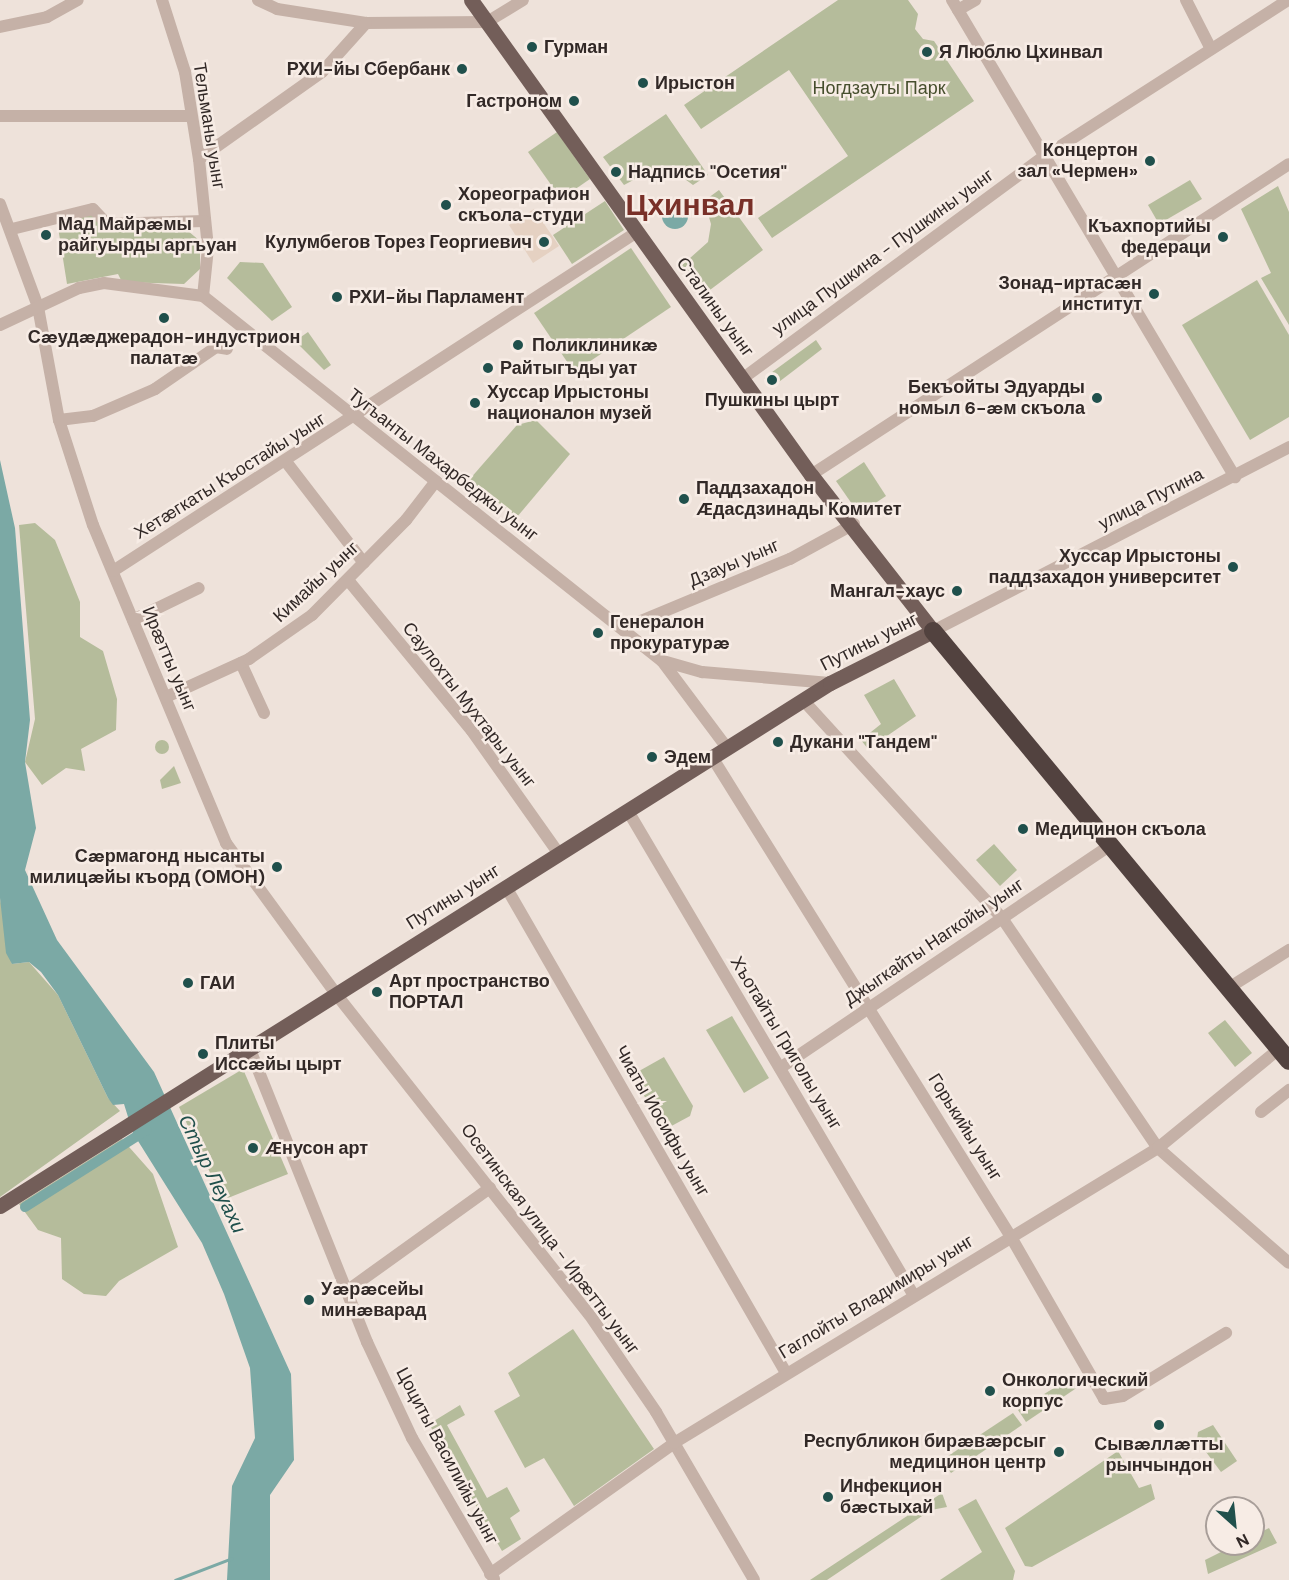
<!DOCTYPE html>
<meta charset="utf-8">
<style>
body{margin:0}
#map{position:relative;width:1289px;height:1580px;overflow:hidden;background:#eee2da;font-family:"DM Sans",sans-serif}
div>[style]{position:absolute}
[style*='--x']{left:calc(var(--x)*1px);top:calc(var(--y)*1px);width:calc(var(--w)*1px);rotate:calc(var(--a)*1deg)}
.green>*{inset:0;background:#b5bc9b}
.round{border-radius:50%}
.plaza>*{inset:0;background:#e5d1c2}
.water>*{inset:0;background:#7ba9a5}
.stream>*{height:3px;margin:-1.5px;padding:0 1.5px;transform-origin:1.5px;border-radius:1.5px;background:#7ba9a5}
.canal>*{height:10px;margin:-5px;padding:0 5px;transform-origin:5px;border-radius:5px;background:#7ba9a5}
.minor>*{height:12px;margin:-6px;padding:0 6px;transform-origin:6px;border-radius:6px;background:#c5b1a7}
.major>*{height:15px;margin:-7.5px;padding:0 7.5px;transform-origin:7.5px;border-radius:7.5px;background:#735e59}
.highway>*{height:18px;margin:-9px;padding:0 9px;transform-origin:9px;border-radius:9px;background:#52423f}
.dots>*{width:16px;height:16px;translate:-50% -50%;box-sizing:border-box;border:3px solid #f7ece5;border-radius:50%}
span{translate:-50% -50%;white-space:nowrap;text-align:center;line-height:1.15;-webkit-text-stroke:5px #f7ece5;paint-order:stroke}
.poi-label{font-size:18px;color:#322927;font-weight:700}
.left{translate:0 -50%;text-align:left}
.right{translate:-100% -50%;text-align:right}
.park-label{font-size:18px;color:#464e2d}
.street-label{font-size:18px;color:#322927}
.water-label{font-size:20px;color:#20504c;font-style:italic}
.town-label{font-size:30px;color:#793028;font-weight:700}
.north{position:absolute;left:1205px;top:1496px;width:60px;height:60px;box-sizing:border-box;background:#f7ece5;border:2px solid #a89e99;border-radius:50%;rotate:153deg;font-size:16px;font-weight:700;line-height:24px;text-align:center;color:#322927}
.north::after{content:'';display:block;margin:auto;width:21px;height:27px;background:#20504c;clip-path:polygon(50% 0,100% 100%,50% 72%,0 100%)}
</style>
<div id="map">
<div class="green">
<div style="clip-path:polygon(838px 0,908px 0,918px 14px,915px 29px,923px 39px,934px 41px,974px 101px,772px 238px,758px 218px,848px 156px,789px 70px,701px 129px,684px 105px)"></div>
<div style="clip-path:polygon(666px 114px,708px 175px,693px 185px,674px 171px,656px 168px,624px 185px,603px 157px)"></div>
<div style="clip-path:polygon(557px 132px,590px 179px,561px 199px,528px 152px)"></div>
<div style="clip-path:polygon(1190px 180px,1202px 199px,1159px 224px,1148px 205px)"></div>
<div style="clip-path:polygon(1278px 186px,1289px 212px,1289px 325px,1261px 278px,1271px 273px,1241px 209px)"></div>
<div style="clip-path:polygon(719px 190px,763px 250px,702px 296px,680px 267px,708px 242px,711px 224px,704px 201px)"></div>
<div style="clip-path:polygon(605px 201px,624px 230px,572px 264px,553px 235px)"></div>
<div style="clip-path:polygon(93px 212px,100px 222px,182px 226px,200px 241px,200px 269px,184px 284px,122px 282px,118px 274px,67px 284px,57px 221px)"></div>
<div style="clip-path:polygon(631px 248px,671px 307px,574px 372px,534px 313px)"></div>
<div style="clip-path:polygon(240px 262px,263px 263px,292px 307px,272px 321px,227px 278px)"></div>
<div style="clip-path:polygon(1257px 280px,1289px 335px,1289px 417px,1250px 440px,1182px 325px)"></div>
<div style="clip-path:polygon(308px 332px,331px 365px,324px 370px,295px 341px)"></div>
<div style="clip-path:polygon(816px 340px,822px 349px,771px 388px,764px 378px)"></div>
<div style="clip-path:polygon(536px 420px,570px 454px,517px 517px,469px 480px,517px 425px)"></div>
<div style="clip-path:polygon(864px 462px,886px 496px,859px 514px,836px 481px)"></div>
<div style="clip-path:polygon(35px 523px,55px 540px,80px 602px,80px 637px,103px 651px,117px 699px,116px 730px,81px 749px,85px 771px,66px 768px,42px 785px,25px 762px,35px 719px,19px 525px)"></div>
<div style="clip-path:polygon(894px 679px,916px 716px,868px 749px,861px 740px,881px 724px,864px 695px)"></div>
<div class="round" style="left:155px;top:740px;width:14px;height:14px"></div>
<div style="clip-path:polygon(174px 766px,181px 783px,162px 789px,160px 780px)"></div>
<div style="clip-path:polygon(994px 844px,1017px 870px,1000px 886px,976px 860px)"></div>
<div style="clip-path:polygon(0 898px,12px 964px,29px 962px,58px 995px,108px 1098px,120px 1111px,0 1197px)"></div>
<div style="clip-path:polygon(732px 1016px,769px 1078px,744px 1093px,706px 1030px)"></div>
<div style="clip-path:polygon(1225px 1020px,1252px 1053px,1235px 1067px,1208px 1033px)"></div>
<div style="clip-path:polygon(664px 1057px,693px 1106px,690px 1116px,664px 1130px,632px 1075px)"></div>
<div style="clip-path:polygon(243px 1069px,288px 1174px,223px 1200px,179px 1107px)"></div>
<div style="clip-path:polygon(122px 1139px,153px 1174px,178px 1247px,119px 1281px,106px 1296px,84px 1294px,62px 1279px,61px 1238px,38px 1230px,19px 1204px)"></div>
<div style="clip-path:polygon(573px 1329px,654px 1449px,574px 1506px,544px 1458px,525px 1468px,494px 1411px,520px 1396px,508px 1373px)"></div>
<div style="clip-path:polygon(1072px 1377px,1078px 1387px,1026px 1422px,1018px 1410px)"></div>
<div style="clip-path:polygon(460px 1405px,465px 1415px,447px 1425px,487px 1498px,507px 1487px,520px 1511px,510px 1518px,521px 1539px,502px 1551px,429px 1424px)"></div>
<div style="clip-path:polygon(1013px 1413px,1022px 1425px,951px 1473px,942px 1460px)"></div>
<div style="clip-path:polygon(1213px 1425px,1237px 1461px,1221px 1472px,1197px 1440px,1198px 1432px)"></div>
<div style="clip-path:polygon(1118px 1451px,1139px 1488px,1151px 1484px,1155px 1499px,1032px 1567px,1025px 1566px,1005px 1528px)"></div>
<div style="clip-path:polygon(942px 1493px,947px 1507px,931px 1510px,827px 1580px,810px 1580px)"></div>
<div style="clip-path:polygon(976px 1499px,1015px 1571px,1013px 1580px,940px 1580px,982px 1552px,958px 1509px)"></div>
<div style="clip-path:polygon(1269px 1528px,1277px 1543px,1208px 1574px,1205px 1560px,1237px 1544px,1253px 1544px,1253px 1536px)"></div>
</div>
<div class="plaza">
<div style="clip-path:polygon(534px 209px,559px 246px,533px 263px,509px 225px)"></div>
</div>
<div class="water">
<div class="round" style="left:662px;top:203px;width:26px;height:26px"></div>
<div style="clip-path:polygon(0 460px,15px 528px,30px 720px,25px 762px,36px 828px,25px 870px,57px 940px,154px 1072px,291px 1374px,294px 1460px,270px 1495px,270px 1580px,227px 1580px,232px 1486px,255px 1438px,250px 1368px,224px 1294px,202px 1243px,133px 1133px,124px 1104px,113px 1105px,108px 1098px,58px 995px,41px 972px,29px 962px,12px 964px,6px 953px,0 898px)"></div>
</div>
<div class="stream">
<div style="--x:175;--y:1580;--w:61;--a:-21.1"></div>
</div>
<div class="canal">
<div style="--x:25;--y:1207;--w:144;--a:-32.3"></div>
</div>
<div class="minor">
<div style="--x:162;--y:0;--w:76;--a:72.3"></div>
<div style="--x:185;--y:72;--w:88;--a:80.9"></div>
<div style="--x:199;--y:159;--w:89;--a:84.2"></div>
<div style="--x:208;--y:248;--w:48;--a:95.9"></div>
<div style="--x:258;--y:0;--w:21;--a:25"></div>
<div style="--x:277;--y:9;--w:90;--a:8.9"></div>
<div style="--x:366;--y:23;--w:121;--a:-0.5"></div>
<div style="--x:487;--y:22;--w:42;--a:-31.4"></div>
<div style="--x:952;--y:0;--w:555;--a:59.32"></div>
<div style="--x:1186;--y:0;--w:55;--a:63"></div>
<div style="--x:958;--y:10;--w:20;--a:-30"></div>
<div style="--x:0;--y:27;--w:48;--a:-12"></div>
<div style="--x:47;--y:17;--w:35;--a:-29"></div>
<div style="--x:0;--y:116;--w:191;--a:0"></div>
<div style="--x:199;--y:159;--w:151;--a:-35.3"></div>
<div style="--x:322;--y:72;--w:66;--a:-48.1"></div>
<div style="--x:0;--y:204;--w:110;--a:69.7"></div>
<div style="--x:38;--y:307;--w:115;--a:79.5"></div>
<div style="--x:59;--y:420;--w:110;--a:72.1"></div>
<div style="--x:93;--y:525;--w:345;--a:67.3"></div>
<div style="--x:226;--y:843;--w:187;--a:53.9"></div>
<div style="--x:336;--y:994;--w:408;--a:51.7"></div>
<div style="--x:589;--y:1314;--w:119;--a:55.6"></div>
<div style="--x:656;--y:1412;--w:194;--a:59.7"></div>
<div style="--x:12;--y:229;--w:83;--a:-13.9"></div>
<div style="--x:93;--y:209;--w:21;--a:47"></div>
<div style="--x:107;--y:224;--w:97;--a:-1.8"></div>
<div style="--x:203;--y:296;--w:586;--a:38.49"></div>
<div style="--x:662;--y:661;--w:109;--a:53.2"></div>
<div style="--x:0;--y:325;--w:87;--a:-25.1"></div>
<div style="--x:79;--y:288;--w:25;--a:-11"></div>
<div style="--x:104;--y:283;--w:100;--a:7.5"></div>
<div style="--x:742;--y:379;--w:376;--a:-36.4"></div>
<div style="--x:1045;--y:156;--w:289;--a:-32.7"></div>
<div style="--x:59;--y:420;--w:34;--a:-7"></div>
<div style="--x:93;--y:416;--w:68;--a:-23.5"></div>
<div style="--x:155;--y:389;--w:74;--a:-34.5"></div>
<div style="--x:216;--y:347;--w:11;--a:10"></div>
<div style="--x:287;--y:463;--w:126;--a:52.4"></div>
<div style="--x:811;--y:475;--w:570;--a:-33.05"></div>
<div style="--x:113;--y:571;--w:624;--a:-32.9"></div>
<div style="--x:348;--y:580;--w:195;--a:50.6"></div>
<div style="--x:472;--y:731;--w:151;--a:54.7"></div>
<div style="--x:133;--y:620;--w:73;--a:-25.9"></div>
<div style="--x:624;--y:628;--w:180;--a:-22.6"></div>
<div style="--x:790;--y:559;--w:73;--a:-28.7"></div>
<div style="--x:933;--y:631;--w:401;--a:-27.3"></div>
<div style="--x:663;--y:661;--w:41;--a:15.8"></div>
<div style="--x:702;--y:672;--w:128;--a:4.9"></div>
<div style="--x:241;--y:663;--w:55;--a:65.3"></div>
<div style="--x:166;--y:697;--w:91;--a:-24.6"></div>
<div style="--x:249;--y:659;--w:77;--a:-34.9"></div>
<div style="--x:312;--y:615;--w:134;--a:-45.3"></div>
<div style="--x:406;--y:520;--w:49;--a:-52.4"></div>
<div style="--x:803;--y:700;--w:295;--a:47.6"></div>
<div style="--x:1002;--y:918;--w:278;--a:55.9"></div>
<div style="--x:1158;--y:1148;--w:174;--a:41.3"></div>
<div style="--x:712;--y:757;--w:566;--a:58.08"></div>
<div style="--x:1011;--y:1237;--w:187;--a:60.1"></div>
<div style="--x:1104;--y:1399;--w:19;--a:-9"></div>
<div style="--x:1123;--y:1396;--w:121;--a:-31.5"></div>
<div style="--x:628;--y:811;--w:561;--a:59.46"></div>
<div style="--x:506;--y:887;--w:561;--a:60.05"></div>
<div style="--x:1230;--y:987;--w:70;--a:-32.1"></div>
<div style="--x:249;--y:1047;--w:318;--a:68.2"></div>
<div style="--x:367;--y:1342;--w:106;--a:64.9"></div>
<div style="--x:412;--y:1438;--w:163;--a:59.8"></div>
<div style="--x:780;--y:1068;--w:397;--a:-34"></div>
<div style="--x:1261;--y:1112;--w:36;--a:-38"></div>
<div style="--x:348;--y:1290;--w:175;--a:-35.7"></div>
<div style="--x:490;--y:1574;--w:226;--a:-35.4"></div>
<div style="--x:674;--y:1443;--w:567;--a:-31.36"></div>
<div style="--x:1158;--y:1148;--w:156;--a:-39.3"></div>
</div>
<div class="major">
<div style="--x:0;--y:1206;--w:981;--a:-32.22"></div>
<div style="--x:830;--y:683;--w:115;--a:-26.8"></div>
<div style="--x:933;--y:631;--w:198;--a:-128"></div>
<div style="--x:811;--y:475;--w:584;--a:-125.59"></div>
</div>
<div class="highway">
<div style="--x:933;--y:631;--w:558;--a:50.38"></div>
</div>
<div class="dots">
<div style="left:532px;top:47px;background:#20504c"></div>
<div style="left:927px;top:52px;background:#20504c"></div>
<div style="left:462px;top:69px;background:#20504c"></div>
<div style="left:643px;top:83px;background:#20504c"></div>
<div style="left:574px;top:101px;background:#20504c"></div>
<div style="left:1150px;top:161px;background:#20504c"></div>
<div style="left:616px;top:172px;background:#20504c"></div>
<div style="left:446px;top:205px;background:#20504c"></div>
<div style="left:46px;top:235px;background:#20504c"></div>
<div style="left:1223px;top:237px;background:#20504c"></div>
<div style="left:544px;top:242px;background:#20504c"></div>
<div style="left:1154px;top:294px;background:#20504c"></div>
<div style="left:337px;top:297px;background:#20504c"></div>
<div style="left:164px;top:318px;background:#20504c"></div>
<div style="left:518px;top:345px;background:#20504c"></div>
<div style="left:488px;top:368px;background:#20504c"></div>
<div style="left:772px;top:380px;background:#20504c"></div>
<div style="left:1097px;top:398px;background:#20504c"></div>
<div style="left:475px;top:403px;background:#20504c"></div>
<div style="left:684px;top:499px;background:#20504c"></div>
<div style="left:1233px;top:567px;background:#20504c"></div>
<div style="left:957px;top:591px;background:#20504c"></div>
<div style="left:598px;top:633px;background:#20504c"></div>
<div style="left:778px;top:742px;background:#20504c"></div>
<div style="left:652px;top:757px;background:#20504c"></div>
<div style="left:1023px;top:829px;background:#20504c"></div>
<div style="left:277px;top:867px;background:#20504c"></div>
<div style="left:188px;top:983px;background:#20504c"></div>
<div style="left:377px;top:992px;background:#20504c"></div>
<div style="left:203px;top:1054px;background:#20504c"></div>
<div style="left:253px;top:1148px;background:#20504c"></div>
<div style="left:309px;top:1300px;background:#20504c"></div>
<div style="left:990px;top:1391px;background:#20504c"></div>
<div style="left:1159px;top:1425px;background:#20504c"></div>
<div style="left:1059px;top:1452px;background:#20504c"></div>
<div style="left:828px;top:1497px;background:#20504c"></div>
</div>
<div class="poi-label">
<span class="left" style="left:544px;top:47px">Гурман</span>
<span class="left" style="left:939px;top:52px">Я Люблю Цхинвал</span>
<span class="right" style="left:450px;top:69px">РХИ-йы Сбербанк</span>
<span class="left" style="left:655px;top:83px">Ирыстон</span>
<span class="right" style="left:562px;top:101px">Гастроном</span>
<span class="right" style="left:1138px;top:161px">Концертон<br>зал «Чермен»</span>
<span class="left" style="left:628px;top:172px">Надпись "Осетия"</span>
<span class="left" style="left:458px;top:205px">Хореографион<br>скъола-студи</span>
<span class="left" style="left:58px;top:235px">Мад Майрæмы<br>райгуырды аргъуан</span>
<span class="right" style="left:1211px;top:237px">Къахпортийы<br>федераци</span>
<span class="right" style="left:532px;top:242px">Кулумбегов Торез Георгиевич</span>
<span class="right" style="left:1142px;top:294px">Зонад-иртасæн<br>институт</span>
<span class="left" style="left:349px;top:297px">РХИ-йы Парламент</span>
<span style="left:164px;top:348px">Сæудæджерадон-индустрион<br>палатæ</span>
<span class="left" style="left:532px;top:345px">Поликлиникæ</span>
<span class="left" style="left:500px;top:368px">Райтыгъды уат</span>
<span class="right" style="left:1085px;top:398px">Бекъойты Эдуарды<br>номыл 6-æм скъола</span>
<span class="left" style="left:487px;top:403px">Хуссар Ирыстоны<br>националон музей</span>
<span style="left:772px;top:400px">Пушкины цырт</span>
<span class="left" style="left:696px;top:499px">Паддзахадон<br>Æдасдзинады Комитет</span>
<span class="right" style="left:1221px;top:567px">Хуссар Ирыстоны<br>паддзахадон университет</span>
<span class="right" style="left:945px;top:591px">Мангал-хаус</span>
<span class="left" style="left:610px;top:633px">Генералон<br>прокуратурæ</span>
<span class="left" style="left:790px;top:742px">Дукани "Тандем"</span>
<span class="left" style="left:664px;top:757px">Эдем</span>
<span class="left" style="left:1035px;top:829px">Медицинон скъола</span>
<span class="right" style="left:265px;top:867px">Сæрмагонд нысанты<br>милицæйы къорд (ОМОН)</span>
<span class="left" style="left:389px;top:992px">Арт пространство<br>ПОРТАЛ</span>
<span class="left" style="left:200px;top:983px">ГАИ</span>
<span class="left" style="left:215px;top:1054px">Плиты<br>Иссæйы цырт</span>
<span class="left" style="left:265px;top:1148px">Æнусон арт</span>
<span class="left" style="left:321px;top:1300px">Уæрæсейы<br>минæварад</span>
<span class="left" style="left:1002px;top:1391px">Онкологический<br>корпус</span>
<span class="right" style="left:1046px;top:1452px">Республикон бирæвæрсыг<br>медицинон центр</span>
<span style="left:1159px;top:1455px">Сывæллæтты<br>рынчындон</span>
<span class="left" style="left:840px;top:1497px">Инфекцион<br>бæстыхай</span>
</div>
<div class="park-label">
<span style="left:879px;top:88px">Ногдзауты Парк</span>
</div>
<div class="street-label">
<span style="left:209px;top:126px;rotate:81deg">Тельманы уынг</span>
<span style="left:883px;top:252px;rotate:-36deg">улица Пушкина - Пушкины уынг</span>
<span style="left:715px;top:307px;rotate:54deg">Сталины уынг</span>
<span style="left:443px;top:465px;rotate:38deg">Тугъанты Махарбеджы уынг</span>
<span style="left:230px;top:476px;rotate:-32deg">Хетæгкаты Къостайы уынг</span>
<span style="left:1151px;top:499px;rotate:-27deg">улица Путина</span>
<span style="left:734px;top:563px;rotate:-23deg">Дзауы уынг</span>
<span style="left:316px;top:582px;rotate:-43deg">Кимайы уынг</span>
<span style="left:869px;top:642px;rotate:-27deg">Путины уынг</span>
<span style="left:169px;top:659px;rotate:67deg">Ирæтты уынг</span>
<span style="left:469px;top:705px;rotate:52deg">Саулохты Мухтары уынг</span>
<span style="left:453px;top:897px;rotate:-32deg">Путины уынг</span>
<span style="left:934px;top:942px;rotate:-34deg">Джыгкайты Нагкойы уынг</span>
<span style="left:786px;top:1043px;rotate:59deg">Хъотайты Григолы уынг</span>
<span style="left:662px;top:1121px;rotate:60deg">Чиаты Иосифы уынг</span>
<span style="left:965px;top:1127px;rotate:58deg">Горькийы уынг</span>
<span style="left:550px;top:1239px;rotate:53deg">Осетинская улица - Ирæтты уынг</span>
<span style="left:876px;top:1297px;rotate:-31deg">Гаглойты Владимиры уынг</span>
<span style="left:447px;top:1456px;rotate:62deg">Цоциты Василийы уынг</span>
</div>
<div class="water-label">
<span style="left:212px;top:1174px;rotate:64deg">Стыр Леуахи</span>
</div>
<div class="town-label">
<span style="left:690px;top:205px">Цхинвал</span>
</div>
<div class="north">N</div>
</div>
